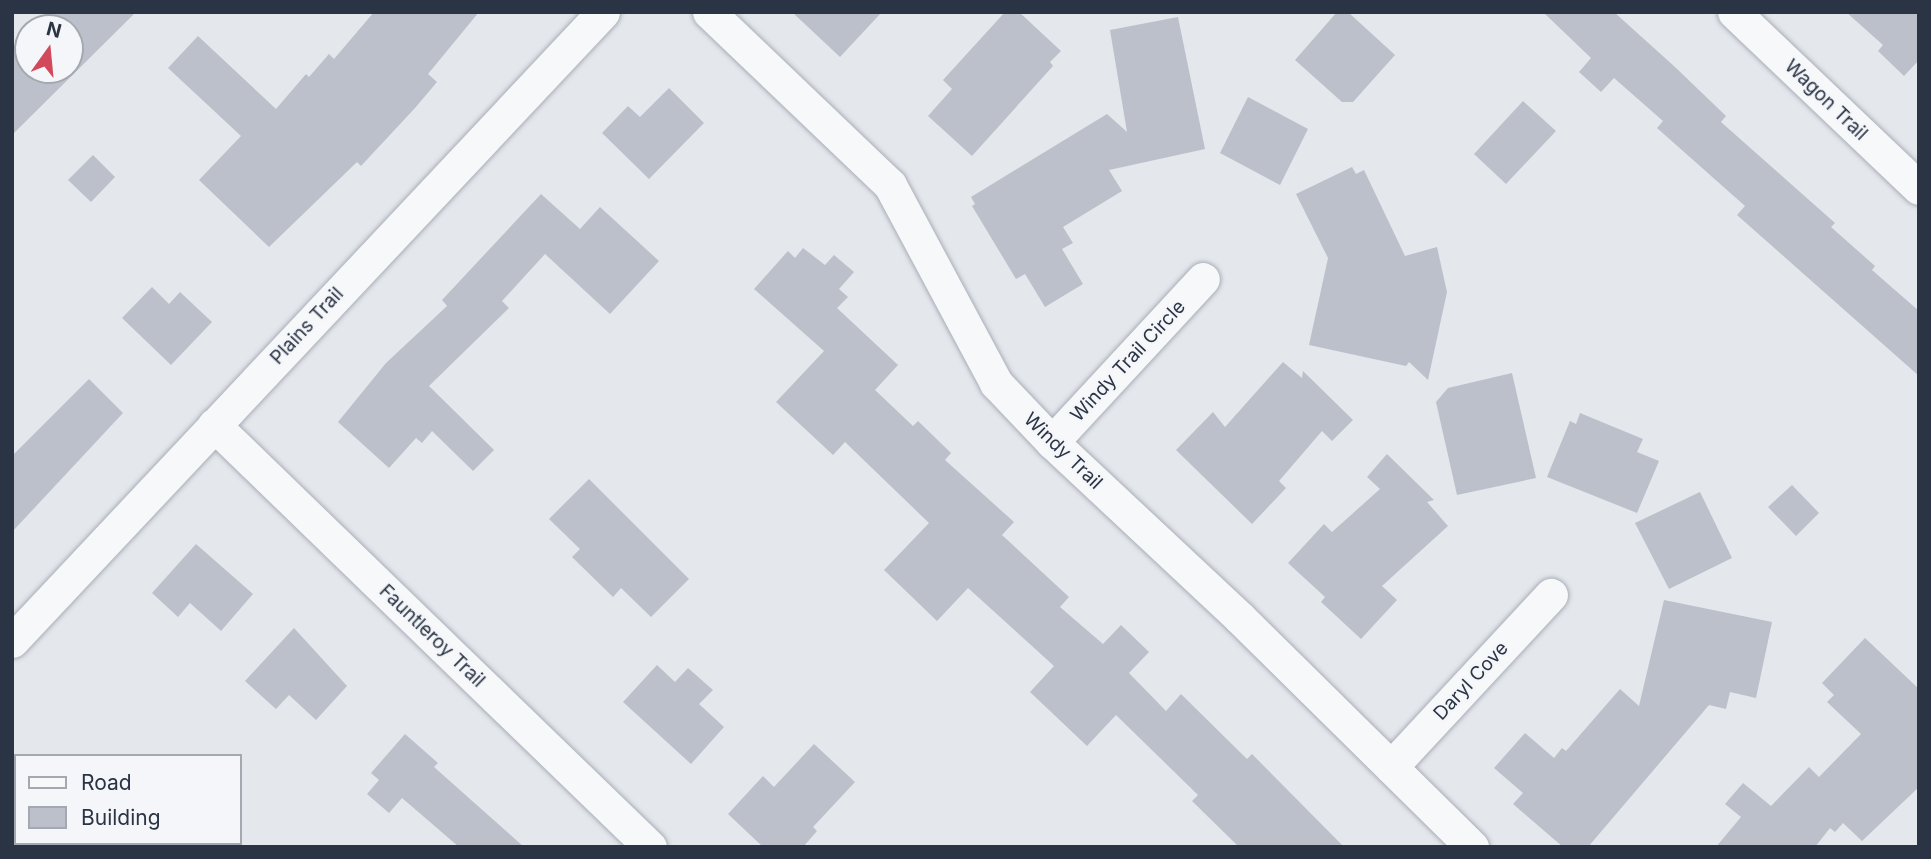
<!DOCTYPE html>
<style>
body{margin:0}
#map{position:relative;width:1931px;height:859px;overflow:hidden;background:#e4e7ec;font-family:Inter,sans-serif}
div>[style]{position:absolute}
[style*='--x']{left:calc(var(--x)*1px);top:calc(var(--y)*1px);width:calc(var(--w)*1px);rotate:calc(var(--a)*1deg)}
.building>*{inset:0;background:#bbc0ca}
.roads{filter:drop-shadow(0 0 2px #a9aeb7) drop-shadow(0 0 2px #a9aeb7)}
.minor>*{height:33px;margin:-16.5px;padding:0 16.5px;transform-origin:16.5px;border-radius:16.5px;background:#f7f8fa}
span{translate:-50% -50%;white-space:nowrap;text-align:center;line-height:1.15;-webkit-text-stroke:5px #f4f6f9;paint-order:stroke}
.street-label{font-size:19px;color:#2b3445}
.frame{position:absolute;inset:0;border:14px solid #2b3445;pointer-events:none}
.legend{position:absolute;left:14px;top:754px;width:228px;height:91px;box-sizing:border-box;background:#f4f6f9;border:2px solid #a4a8b1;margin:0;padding:9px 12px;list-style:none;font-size:21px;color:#2b3445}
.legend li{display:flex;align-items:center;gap:14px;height:35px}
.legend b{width:35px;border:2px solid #a4a8b1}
.north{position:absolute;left:14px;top:14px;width:70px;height:70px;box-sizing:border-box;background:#f4f6f9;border:2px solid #a4a8b1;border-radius:50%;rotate:15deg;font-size:19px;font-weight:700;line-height:28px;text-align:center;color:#2b3445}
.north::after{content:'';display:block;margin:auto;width:24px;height:32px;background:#d1495b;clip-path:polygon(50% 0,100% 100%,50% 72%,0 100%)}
</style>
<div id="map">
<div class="building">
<div style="clip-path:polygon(55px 12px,136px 12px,12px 135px,12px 55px,28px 39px,28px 70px,70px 70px,70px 28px,39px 28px)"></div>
<div style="clip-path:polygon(374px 12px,479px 12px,428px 74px,437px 82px,415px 108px,361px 166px,357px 162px,269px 247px,199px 180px,241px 136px,168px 68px,198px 36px,276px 109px,306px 74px,309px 77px,329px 54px,334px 59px)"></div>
<div style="clip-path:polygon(792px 12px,882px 12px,840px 57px)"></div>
<div style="clip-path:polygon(1005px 12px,1019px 12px,1061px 51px,1050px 62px,1053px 66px,972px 156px,928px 116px,952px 89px,943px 80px)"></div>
<div style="clip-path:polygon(1337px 12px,1348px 12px,1395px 55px,1353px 102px,1342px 102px,1295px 60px)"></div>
<div style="clip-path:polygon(1543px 12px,1614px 12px,1675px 67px,1726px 116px,1721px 122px,1835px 223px,1831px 227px,1875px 266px,1872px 270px,1919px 311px,1919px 376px,1737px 215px,1745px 206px,1657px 128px,1663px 121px,1614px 78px,1601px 92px,1579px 72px,1591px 58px)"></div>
<div style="clip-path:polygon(1846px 12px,1919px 12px,1919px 60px,1904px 76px,1878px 51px,1883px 45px)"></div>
<div style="clip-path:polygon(1178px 17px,1205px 149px,1109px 170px,1122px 191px,1063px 227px,1073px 243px,1062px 249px,1083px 284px,1045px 307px,1025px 274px,1016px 279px,972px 206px,975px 204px,971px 197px,1107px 114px,1127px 132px,1110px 30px)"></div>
<div style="clip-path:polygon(669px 88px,704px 123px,649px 179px,602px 133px,628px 106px,640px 117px)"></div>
<div style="clip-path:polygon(1248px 97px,1308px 129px,1280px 185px,1220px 153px)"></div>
<div style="clip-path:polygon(1523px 101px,1556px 131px,1506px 184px,1474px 154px)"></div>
<div style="clip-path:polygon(93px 155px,115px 177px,91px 202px,68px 180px)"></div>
<div style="clip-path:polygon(1352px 167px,1356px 174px,1364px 170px,1405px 256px,1437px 247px,1447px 292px,1428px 380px,1409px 362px,1406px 366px,1309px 345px,1328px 258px,1296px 194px)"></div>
<div style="clip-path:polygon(541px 194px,580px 229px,600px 207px,659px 261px,610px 314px,545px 254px,502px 301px,509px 308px,429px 386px,494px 450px,473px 471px,432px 431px,422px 443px,416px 438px,389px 468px,338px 422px,386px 363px,447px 306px,442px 300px)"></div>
<div style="clip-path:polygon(803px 248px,825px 265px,834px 255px,854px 272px,839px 289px,848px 297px,837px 308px,898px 365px,875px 390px,913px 426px,918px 421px,951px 453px,945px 460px,1014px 522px,1002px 535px,1069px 597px,1060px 607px,1103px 644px,1121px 625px,1149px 652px,1129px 673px,1166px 711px,1181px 694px,1247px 759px,1252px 754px,1344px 847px,1239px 847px,1192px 801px,1198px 795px,1116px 715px,1087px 746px,1030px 692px,1054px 666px,968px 588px,937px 621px,884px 570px,929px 523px,845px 442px,833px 455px,776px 402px,824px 351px,754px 289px,788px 251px,795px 258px)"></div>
<div style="clip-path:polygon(152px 287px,169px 304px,180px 292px,212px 322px,171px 365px,122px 318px)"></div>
<div style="clip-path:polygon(1283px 362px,1302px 378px,1303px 371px,1353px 420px,1332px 441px,1322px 431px,1279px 481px,1286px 488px,1252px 524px,1176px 450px,1213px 412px,1225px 427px)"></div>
<div style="clip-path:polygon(1512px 373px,1536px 478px,1457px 495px,1436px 402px,1448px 388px)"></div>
<div style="clip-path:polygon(89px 379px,123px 413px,12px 532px,12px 456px)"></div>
<div style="clip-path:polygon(1580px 413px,1643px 439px,1637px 452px,1659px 461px,1637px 513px,1547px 477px,1570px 421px,1576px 424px)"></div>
<div style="clip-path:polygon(1387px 454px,1434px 500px,1427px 502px,1448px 526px,1382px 586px,1397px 600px,1361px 639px,1321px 602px,1325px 597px,1288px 563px,1324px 524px,1332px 532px,1380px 489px,1367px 477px)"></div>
<div style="clip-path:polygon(589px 479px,689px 579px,651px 617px,621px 588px,613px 597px,572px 557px,580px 549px,549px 519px)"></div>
<div style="clip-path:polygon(1792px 485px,1819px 513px,1796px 536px,1768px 507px)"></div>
<div style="clip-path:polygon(1700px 492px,1732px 558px,1669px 589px,1635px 523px)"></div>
<div style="clip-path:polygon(196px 544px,253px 594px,221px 631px,190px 603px,178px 617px,152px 593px)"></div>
<div style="clip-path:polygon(1664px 600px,1772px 622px,1756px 698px,1730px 692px,1726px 709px,1709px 705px,1588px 847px,1563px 847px,1513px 804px,1523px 793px,1494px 768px,1525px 733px,1554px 758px,1562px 748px,1566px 751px,1620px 689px,1639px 706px)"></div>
<div style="clip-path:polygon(294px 628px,347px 686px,316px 720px,289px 695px,276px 709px,245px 681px)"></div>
<div style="clip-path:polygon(1865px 638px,1919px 689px,1919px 787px,1862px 841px,1843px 823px,1835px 832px,1830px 828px,1815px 847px,1716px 847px,1741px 817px,1725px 804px,1743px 783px,1771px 806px,1809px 767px,1819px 777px,1861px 734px,1827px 702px,1834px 695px,1822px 683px)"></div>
<div style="clip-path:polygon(657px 665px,675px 682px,688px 668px,713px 690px,699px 704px,724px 727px,691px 764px,623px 702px)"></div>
<div style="clip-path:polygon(405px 734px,438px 763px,434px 767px,524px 847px,459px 847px,402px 798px,389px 813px,367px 794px,379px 780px,371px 773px)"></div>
<div style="clip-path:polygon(814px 744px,855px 782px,813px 827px,817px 831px,803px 847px,763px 847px,728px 814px,763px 776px,774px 787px)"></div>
</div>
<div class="roads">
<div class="minor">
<div style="--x:709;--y:12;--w:250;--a:43.7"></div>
<div style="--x:890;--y:185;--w:225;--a:61.8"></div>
<div style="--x:996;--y:383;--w:81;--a:46.5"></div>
<div style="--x:1052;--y:442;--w:258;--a:43.1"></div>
<div style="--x:1240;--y:618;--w:326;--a:44.6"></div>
<div style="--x:1734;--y:12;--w:255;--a:43.6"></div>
<div style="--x:214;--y:425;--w:607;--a:44.07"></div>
<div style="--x:1052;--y:442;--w:222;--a:-47.2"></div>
<div style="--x:12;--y:641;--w:863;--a:-46.78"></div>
<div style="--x:1391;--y:767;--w:235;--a:-47.1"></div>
</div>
</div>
<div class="street-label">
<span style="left:1826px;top:100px;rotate:44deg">Wagon Trail</span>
<span style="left:307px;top:326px;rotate:-47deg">Plains Trail</span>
<span style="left:1128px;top:361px;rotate:-47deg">Windy Trail Circle</span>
<span style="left:1063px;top:451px;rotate:44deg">Windy Trail</span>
<span style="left:432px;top:636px;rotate:44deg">Fauntleroy Trail</span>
<span style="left:1471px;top:681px;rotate:-47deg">Daryl Cove</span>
</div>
<div class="frame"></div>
<ul class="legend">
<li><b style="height:9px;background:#f7f8fa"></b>Road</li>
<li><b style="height:19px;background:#bbc0ca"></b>Building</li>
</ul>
<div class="north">N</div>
</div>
